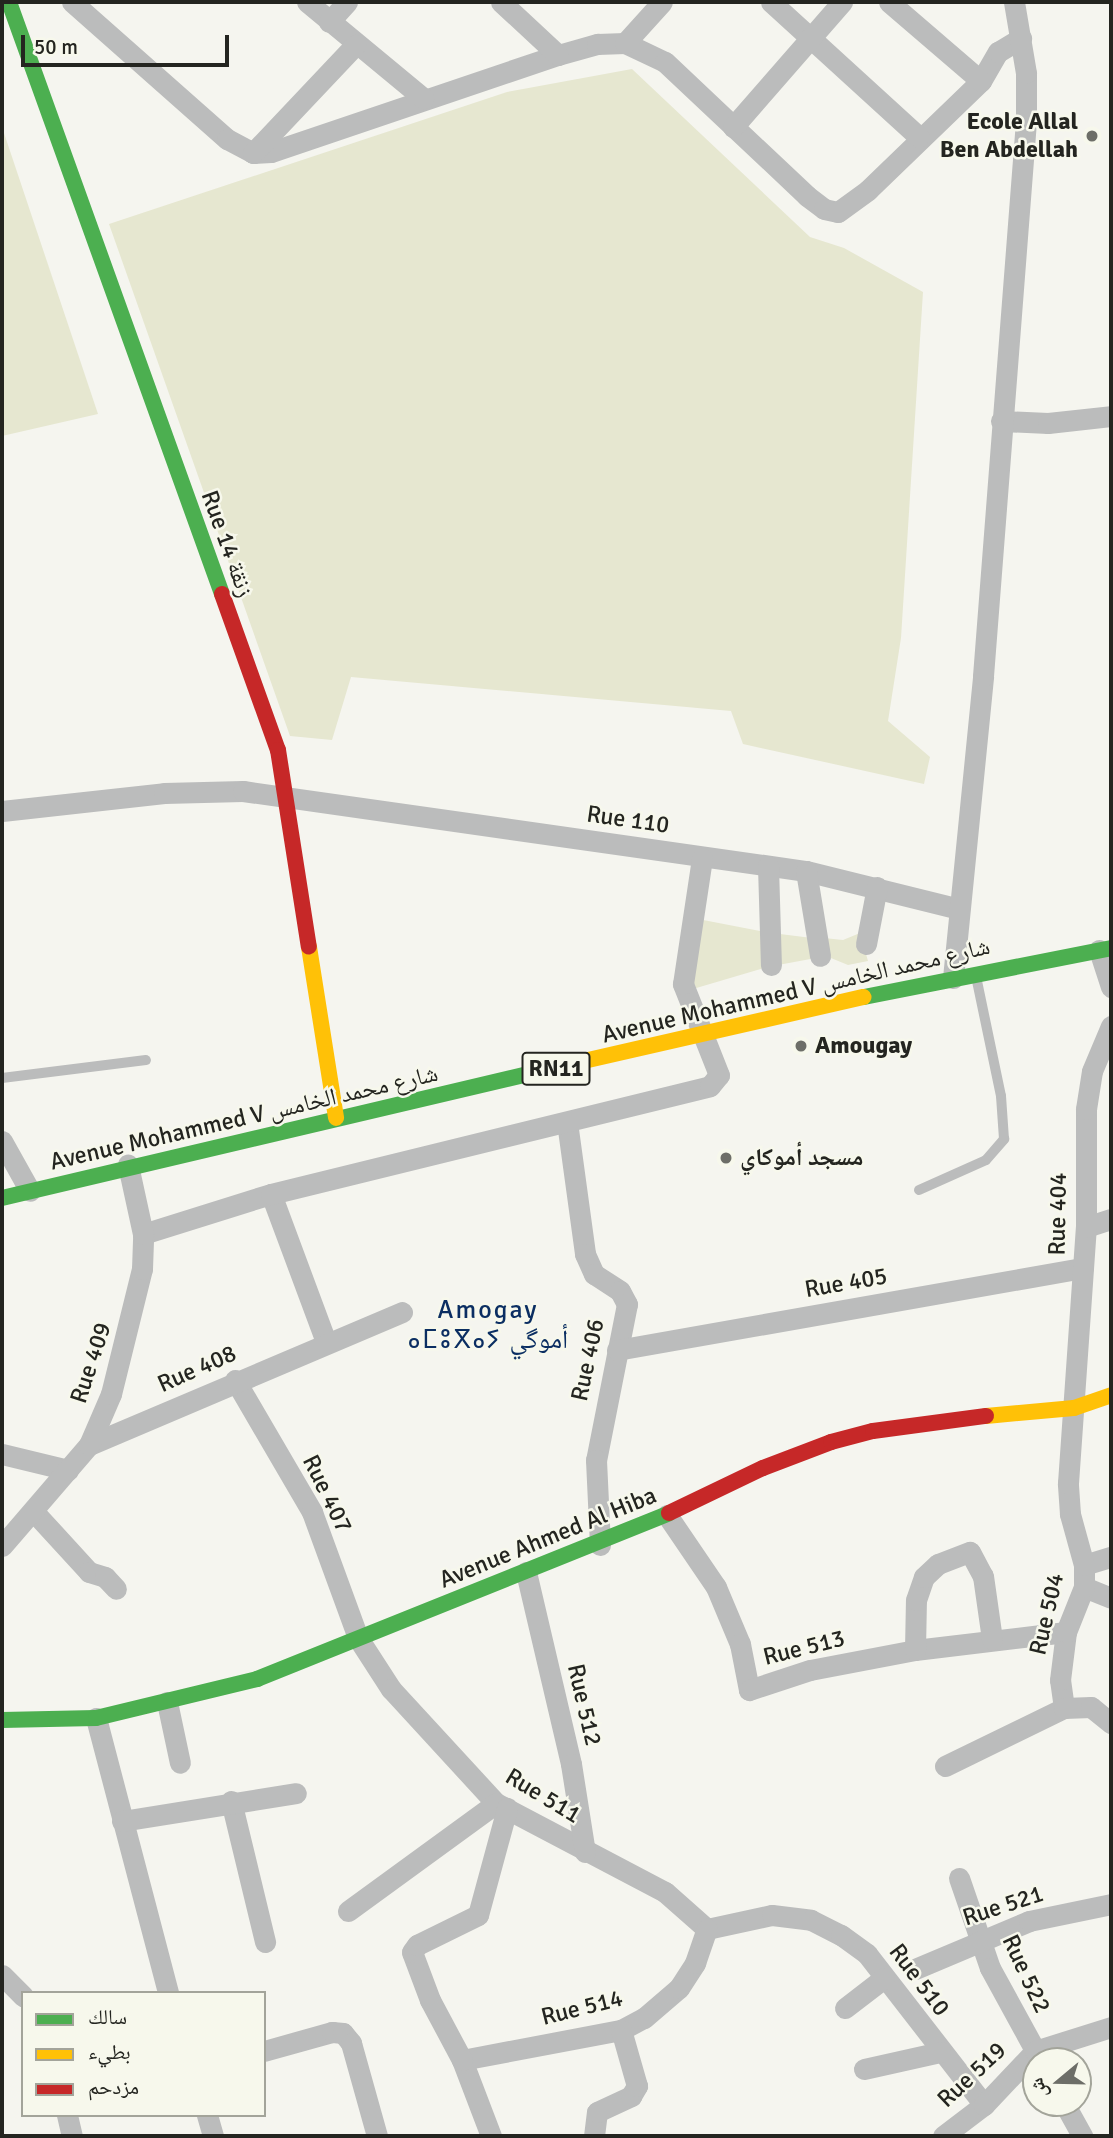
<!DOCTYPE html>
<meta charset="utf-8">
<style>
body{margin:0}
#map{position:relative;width:1113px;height:2138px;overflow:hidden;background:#f5f5ef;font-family:Signika,"Noto Naskh Arabic","Noto Sans Tifinagh",sans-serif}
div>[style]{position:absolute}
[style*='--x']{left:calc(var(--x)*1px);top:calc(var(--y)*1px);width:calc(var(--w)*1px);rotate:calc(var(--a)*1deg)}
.green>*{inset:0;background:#e6e7d0}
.lane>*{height:10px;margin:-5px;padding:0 5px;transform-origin:5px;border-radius:5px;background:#bbbcbc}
.street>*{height:21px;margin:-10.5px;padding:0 10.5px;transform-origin:10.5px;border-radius:10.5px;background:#bbbcbc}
.fast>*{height:16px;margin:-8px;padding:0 8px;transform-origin:8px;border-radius:8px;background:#4caf50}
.slow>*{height:16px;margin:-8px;padding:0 8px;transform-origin:8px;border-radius:8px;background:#ffc107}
.jam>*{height:16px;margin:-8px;padding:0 8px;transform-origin:8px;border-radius:8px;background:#c62828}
.dots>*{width:19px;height:19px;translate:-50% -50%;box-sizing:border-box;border:4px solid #f7f8ec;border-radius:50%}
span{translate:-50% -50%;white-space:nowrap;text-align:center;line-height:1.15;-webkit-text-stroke:5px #f7f8ec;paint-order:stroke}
.shield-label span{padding:2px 5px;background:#f7f8ec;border:2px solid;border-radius:5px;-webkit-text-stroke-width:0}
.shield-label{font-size:23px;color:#242520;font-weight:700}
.poi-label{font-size:24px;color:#242520;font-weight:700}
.right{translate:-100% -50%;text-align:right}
.left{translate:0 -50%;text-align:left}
.street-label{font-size:24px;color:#242520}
.neighbourhood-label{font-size:26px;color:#0b2e62;letter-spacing:2px}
.frame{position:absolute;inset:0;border:4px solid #242520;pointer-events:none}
.legend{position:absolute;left:21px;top:1991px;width:245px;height:126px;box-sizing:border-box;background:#f7f8ec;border:2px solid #a3a49a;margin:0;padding:9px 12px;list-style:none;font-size:21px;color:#242520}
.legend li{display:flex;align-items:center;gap:14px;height:35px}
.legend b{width:35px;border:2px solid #a3a49a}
.north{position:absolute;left:1022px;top:2047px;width:70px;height:70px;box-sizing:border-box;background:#f7f8ec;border:2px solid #a3a49a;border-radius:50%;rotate:251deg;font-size:19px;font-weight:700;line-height:28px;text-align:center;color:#242520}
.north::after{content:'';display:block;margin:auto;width:24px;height:32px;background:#6d6e68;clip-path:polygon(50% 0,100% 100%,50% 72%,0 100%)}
.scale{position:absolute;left:21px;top:35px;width:208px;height:32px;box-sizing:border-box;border:4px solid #242520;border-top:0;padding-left:9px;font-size:21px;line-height:24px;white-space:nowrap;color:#242520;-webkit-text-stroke:5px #f7f8ec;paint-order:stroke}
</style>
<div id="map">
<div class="green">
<div style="clip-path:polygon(632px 69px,810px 237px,844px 248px,923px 292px,901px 638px,888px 721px,930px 757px,924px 784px,743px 744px,731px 711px,351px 677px,332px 740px,290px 736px,109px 224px,507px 92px)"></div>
<div style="clip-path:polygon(2px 127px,98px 414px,2px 436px)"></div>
<div style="clip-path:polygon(698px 919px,760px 931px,767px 967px,693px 989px)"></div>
<div style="clip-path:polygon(772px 933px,812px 938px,816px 958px,778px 965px)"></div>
<div style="clip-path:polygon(860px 933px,868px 961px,848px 965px,826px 956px,824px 938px,843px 940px)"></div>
</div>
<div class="lane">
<div style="--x:2;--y:1078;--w:145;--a:-7.1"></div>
<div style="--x:919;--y:1190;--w:73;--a:-24.1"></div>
<div style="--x:986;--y:1160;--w:28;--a:-49"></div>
<div style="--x:1004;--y:1139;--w:43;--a:-94"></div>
<div style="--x:1001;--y:1096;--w:123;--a:-101.8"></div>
</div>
<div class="street">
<div style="--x:72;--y:2;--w:207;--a:41.5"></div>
<div style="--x:227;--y:139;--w:30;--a:28"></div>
<div style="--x:253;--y:153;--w:18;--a:-3"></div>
<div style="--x:271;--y:152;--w:303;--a:-18.7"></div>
<div style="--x:558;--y:55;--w:41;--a:-15.8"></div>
<div style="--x:597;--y:44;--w:28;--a:-2"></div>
<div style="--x:625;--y:43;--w:44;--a:25.4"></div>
<div style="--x:665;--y:62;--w:195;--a:43.3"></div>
<div style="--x:807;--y:196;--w:21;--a:37"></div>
<div style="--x:824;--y:209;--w:14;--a:12"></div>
<div style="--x:838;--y:212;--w:37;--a:-36"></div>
<div style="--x:868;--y:190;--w:157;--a:-44"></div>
<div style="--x:981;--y:81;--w:34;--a:-60"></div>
<div style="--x:998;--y:52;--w:27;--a:-31"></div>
<div style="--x:307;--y:2;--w:151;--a:39.6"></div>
<div style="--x:501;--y:2;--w:78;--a:42.9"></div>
<div style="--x:771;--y:2;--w:200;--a:42.4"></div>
<div style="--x:889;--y:2;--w:121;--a:40.7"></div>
<div style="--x:329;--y:22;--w:27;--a:-48"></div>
<div style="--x:625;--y:43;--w:55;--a:-47.9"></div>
<div style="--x:733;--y:127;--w:166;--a:-48.9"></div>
<div style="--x:253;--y:153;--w:149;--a:-46.6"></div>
<div style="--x:1001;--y:421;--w:47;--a:2.4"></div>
<div style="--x:1048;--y:423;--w:63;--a:-6.3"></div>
<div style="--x:2;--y:811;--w:163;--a:-6.3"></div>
<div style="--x:164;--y:793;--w:79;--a:-1.5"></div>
<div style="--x:243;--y:791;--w:569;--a:8.09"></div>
<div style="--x:806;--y:871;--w:158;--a:13.9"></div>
<div style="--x:768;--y:866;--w:99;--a:88.3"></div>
<div style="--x:806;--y:871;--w:86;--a:80.6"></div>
<div style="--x:866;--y:944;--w:58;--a:-79.1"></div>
<div style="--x:1099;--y:950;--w:39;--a:72"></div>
<div style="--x:953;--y:978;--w:303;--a:-84.3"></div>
<div style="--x:983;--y:676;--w:557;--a:-85.57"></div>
<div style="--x:1026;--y:121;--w:48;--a:-90"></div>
<div style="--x:1026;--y:73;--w:72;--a:-99.6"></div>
<div style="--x:567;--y:1122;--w:133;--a:82.2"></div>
<div style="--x:585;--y:1254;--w:22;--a:66"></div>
<div style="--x:594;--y:1274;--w:31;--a:33"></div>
<div style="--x:620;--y:1291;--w:15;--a:62"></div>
<div style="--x:627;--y:1304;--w:159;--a:101.2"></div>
<div style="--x:596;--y:1460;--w:85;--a:87.3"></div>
<div style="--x:2;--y:1141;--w:57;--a:60.8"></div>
<div style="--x:271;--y:1194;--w:158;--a:69.6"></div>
<div style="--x:1086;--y:1227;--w:26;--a:-18"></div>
<div style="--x:143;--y:1234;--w:134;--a:-17.4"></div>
<div style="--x:271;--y:1194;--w:452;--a:-13.8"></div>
<div style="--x:710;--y:1086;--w:14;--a:-51"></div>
<div style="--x:719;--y:1075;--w:98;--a:-111.6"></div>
<div style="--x:683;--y:984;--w:127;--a:-81.4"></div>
<div style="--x:617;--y:1350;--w:473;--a:-10"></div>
<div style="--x:235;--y:1380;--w:153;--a:59.7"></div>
<div style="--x:312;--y:1512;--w:134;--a:69.9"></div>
<div style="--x:358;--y:1638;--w:61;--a:57.1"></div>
<div style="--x:391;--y:1689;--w:155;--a:47.4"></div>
<div style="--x:496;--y:1803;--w:191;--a:27.8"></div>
<div style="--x:665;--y:1892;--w:56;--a:41.4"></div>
<div style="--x:89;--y:1445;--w:340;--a:-23"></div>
<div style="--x:2;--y:1454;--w:68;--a:13.6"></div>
<div style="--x:35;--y:1513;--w:80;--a:47.5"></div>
<div style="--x:89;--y:1572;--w:17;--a:17"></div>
<div style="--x:105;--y:1577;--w:16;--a:47"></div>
<div style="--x:667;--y:1515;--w:87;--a:55.8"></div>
<div style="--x:716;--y:1587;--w:62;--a:67.2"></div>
<div style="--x:740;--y:1644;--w:47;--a:78.9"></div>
<div style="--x:749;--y:1690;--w:64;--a:-18.2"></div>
<div style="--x:810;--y:1670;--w:107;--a:-10.8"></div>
<div style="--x:915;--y:1650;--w:152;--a:-6.8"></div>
<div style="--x:2;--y:1546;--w:133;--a:-49.3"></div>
<div style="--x:89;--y:1445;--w:56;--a:-66.7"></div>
<div style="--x:111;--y:1394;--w:129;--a:-76.1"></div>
<div style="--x:142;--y:1269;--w:35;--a:-88"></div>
<div style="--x:143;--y:1234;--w:71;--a:-102.3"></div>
<div style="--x:1084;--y:1565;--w:28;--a:-17"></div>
<div style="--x:526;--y:1572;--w:197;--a:76.8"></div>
<div style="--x:571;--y:1764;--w:89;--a:81"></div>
<div style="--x:1084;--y:1587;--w:29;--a:22"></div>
<div style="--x:915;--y:1650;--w:50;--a:-88.9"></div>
<div style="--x:916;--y:1600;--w:24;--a:-71"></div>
<div style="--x:924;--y:1577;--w:19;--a:-43"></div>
<div style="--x:938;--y:1564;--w:34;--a:-21"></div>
<div style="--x:970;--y:1552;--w:27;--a:62"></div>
<div style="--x:983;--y:1576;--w:64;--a:81.9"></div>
<div style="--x:167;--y:1702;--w:62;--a:78"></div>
<div style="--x:1064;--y:1708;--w:28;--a:-98"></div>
<div style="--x:1060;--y:1680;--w:48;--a:-82.9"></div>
<div style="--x:1066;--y:1632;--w:48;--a:-68.2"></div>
<div style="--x:1084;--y:1587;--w:22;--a:-90"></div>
<div style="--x:1084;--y:1565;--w:53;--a:-105.4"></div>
<div style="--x:1070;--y:1514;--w:31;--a:-94"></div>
<div style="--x:1068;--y:1483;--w:257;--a:-86"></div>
<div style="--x:1086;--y:1227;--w:118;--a:-90"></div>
<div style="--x:1086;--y:1109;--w:38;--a:-81"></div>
<div style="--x:1092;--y:1071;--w:49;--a:-67.1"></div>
<div style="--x:96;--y:1718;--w:284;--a:75.3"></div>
<div style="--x:945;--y:1766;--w:132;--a:-26"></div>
<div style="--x:1064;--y:1708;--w:27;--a:-2"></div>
<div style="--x:1091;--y:1707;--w:26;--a:39"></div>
<div style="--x:231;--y:1801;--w:145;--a:76.4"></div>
<div style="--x:122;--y:1821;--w:176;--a:-9.1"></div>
<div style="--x:959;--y:1878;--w:95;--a:71"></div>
<div style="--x:990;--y:1968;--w:106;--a:61.3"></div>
<div style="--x:348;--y:1911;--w:183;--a:-36.1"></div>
<div style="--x:707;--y:1929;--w:66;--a:-12.2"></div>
<div style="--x:772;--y:1915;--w:39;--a:7"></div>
<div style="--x:811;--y:1920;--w:34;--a:27"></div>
<div style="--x:841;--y:1935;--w:32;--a:36"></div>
<div style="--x:867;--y:1954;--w:191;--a:52.2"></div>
<div style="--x:915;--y:1969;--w:124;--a:-22.8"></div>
<div style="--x:1029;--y:1921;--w:84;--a:-11.7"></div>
<div style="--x:2;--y:1975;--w:30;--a:45"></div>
<div style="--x:845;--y:2008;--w:49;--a:-37.6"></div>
<div style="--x:264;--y:2051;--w:71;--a:-15.6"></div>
<div style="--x:332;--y:2032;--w:11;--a:5"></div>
<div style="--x:343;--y:2033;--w:13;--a:51"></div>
<div style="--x:351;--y:2043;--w:97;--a:74.4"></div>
<div style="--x:462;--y:2060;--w:162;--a:-10.7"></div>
<div style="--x:621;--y:2030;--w:26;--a:-28"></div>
<div style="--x:644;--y:2018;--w:46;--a:-40.6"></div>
<div style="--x:679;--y:1988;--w:30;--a:-57"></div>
<div style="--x:695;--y:1963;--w:36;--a:-71"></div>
<div style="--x:864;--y:2069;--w:78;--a:-12.6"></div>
<div style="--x:1064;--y:2103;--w:38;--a:61"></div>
<div style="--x:67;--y:2115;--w:22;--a:77"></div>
<div style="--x:207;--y:2115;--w:22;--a:74"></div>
<div style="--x:491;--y:2136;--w:81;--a:-110.9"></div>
<div style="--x:462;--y:2060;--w:68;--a:-118.1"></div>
<div style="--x:430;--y:2000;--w:51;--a:-110.6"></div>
<div style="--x:412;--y:1952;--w:9;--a:-54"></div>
<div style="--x:417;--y:1945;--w:68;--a:-26.2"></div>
<div style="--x:478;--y:1915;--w:111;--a:-74.8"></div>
<div style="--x:594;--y:2136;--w:24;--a:-83"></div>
<div style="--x:597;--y:2112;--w:38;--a:-25"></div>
<div style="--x:631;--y:2096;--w:12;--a:-59"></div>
<div style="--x:637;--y:2086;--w:58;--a:-105.9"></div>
<div style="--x:943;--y:2136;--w:51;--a:-37.1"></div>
<div style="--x:984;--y:2105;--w:74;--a:-46.6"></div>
<div style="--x:1035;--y:2051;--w:80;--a:-17.5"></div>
</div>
<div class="fast">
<div style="--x:9;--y:2;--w:629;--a:70.21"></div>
<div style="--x:864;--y:997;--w:252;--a:-11.2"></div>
<div style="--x:2;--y:1198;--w:589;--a:-13.26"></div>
<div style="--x:2;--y:1720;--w:94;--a:-1.2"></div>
<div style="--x:96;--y:1718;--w:166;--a:-13.6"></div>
<div style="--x:257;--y:1679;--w:444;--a:-21.9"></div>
</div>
<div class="slow">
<div style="--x:309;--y:947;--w:173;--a:81"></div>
<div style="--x:575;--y:1063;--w:296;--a:-12.9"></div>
<div style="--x:986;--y:1416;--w:88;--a:-5.2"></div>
<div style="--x:1074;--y:1408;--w:39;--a:-19"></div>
</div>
<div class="jam">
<div style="--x:222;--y:594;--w:166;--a:70.3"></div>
<div style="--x:278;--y:750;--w:199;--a:81.1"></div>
<div style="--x:669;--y:1513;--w:104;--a:-25.6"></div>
<div style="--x:763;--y:1468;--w:73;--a:-20.9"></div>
<div style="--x:831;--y:1442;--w:43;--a:-14.7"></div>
<div style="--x:873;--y:1431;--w:114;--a:-7.6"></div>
</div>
<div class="dots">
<div style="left:1092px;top:136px;background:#6d6e68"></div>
<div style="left:801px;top:1046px;background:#6d6e68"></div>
<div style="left:726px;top:1158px;background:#6d6e68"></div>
</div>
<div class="shield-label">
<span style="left:556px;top:1069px">RN11</span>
</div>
<div class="poi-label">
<span class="right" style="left:1078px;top:136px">Ecole Allal<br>Ben Abdellah</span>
<span class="left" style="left:815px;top:1046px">Amougay</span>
<span class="left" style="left:740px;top:1158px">مسجد أموكاي</span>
</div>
<div class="street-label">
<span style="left:227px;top:544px;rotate:70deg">Rue 14 زنقة</span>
<span style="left:628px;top:820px;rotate:8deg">Rue 110</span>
<span style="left:796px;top:991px;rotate:-13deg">Avenue Mohammed V شارع محمد الخامس</span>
<span style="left:244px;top:1118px;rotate:-13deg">Avenue Mohammed V شارع محمد الخامس</span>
<span style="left:1058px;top:1214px;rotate:-89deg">Rue 404</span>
<span style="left:846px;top:1283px;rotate:-10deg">Rue 405</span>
<span style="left:588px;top:1360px;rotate:-78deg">Rue 406</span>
<span style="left:91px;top:1363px;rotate:-72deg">Rue 409</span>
<span style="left:197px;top:1369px;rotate:-24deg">Rue 408</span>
<span style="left:327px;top:1494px;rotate:64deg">Rue 407</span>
<span style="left:548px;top:1538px;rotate:-22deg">Avenue Ahmed Al Hiba</span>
<span style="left:1047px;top:1614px;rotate:-77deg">Rue 504</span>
<span style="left:804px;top:1648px;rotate:-14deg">Rue 513</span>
<span style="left:584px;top:1705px;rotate:77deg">Rue 512</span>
<span style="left:543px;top:1796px;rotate:31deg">Rue 511</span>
<span style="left:1003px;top:1906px;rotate:-18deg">Rue 521</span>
<span style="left:1026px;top:1974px;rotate:65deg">Rue 522</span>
<span style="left:919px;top:1980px;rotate:53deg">Rue 510</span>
<span style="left:582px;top:2008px;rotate:-14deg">Rue 514</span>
<span style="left:972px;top:2075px;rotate:-43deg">Rue 519</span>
</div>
<div class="neighbourhood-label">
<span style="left:488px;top:1326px">Amogay<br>ⴰⵎⵓⴳⴰⵢ أموگي</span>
</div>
<div class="frame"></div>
<ul class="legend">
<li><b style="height:9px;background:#4caf50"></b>سالك</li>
<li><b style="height:9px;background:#ffc107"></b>بطيء</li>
<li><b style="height:9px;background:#c62828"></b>مزدحم</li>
</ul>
<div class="north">ش</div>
<div class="scale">50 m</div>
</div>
